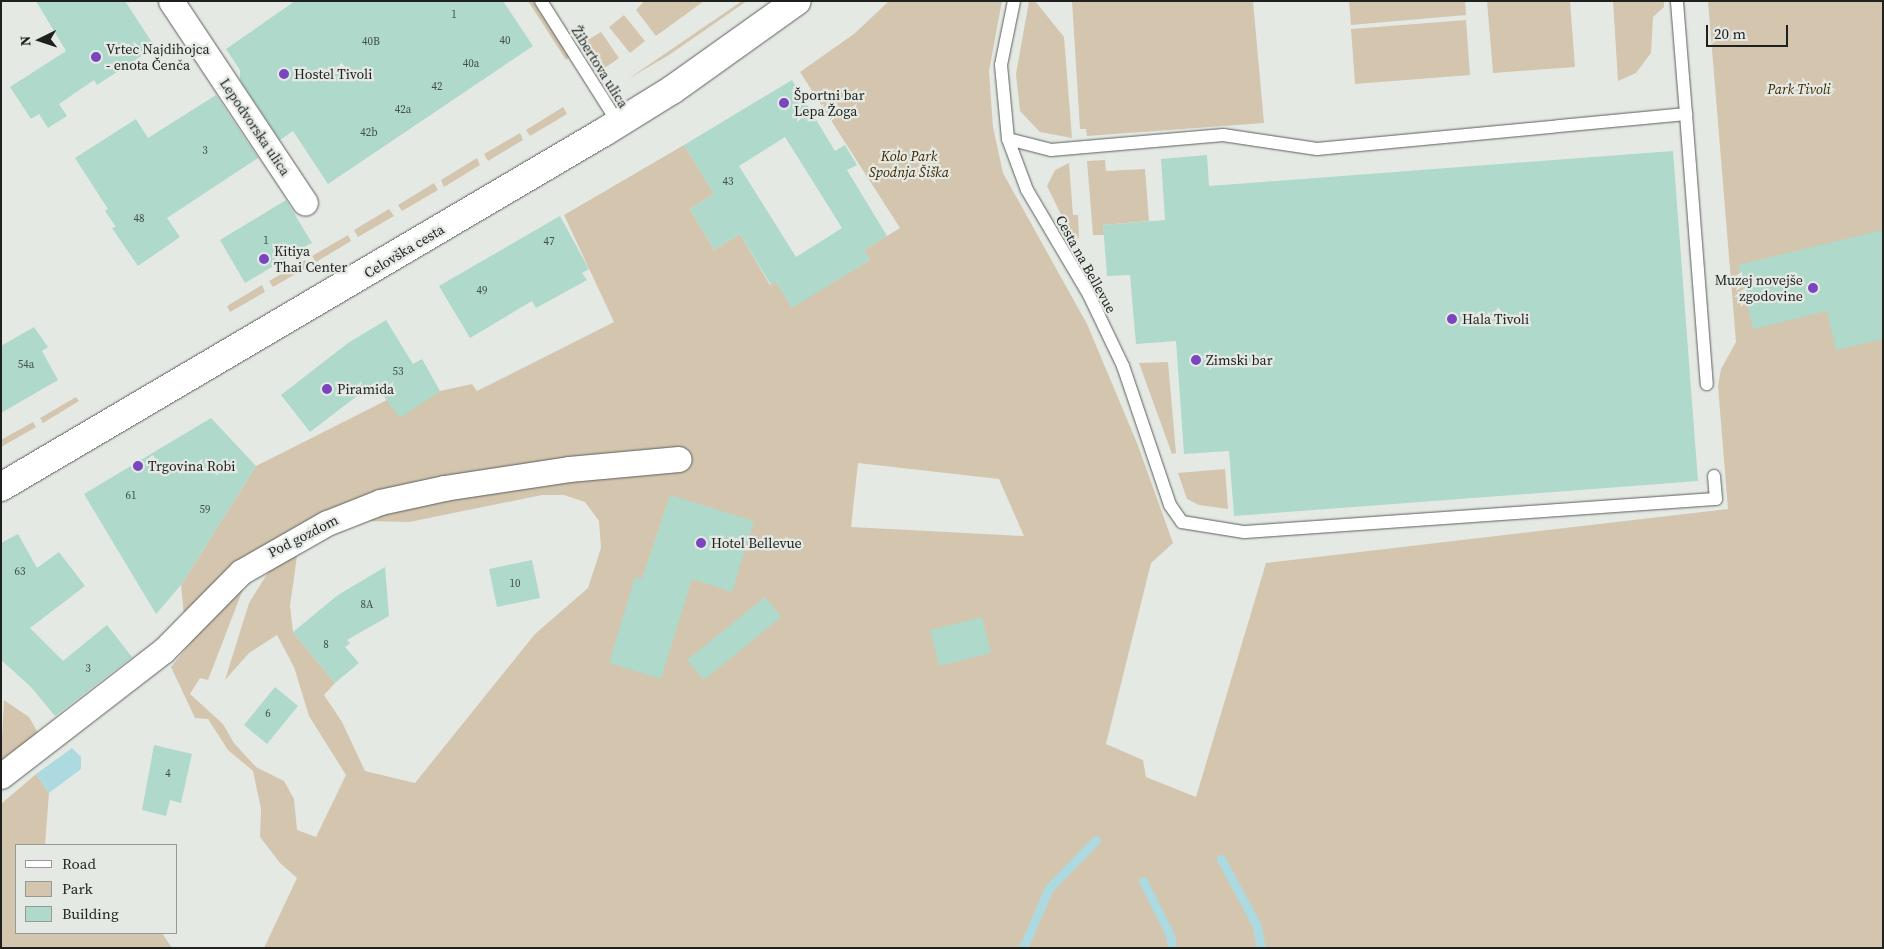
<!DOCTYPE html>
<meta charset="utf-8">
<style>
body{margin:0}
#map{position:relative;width:1884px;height:949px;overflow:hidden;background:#e5e9e4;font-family:"Source Serif 4",serif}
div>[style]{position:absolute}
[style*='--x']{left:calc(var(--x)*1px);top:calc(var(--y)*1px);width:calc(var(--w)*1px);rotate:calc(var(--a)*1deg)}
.green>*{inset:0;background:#d4c5af}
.water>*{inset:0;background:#acdae0}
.stream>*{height:9px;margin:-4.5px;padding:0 4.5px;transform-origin:4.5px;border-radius:4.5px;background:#acdae0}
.building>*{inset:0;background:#aed9cb}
.roads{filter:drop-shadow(0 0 1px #5b5f5a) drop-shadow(0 0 1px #5b5f5a)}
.lane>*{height:12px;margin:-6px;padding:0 6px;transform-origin:6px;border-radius:6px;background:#fff}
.street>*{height:25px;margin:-12.5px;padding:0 12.5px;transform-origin:12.5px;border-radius:12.5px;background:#fff}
.primary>*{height:28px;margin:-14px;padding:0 14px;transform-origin:14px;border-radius:14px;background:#fff}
.dots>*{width:14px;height:14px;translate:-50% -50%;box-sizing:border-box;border:2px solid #e5e9e4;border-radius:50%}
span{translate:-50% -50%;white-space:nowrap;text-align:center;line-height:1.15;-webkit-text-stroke:4.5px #e5e9e4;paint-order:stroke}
.number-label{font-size:11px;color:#434f4a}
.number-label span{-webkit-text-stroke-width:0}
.poi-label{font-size:14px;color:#1f211f}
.left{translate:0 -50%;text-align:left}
.right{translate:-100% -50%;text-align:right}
.street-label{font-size:14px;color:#1f211f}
.park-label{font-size:14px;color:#3e2800;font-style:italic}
.frame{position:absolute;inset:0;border:2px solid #1f211f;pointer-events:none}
.legend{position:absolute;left:15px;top:844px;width:162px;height:90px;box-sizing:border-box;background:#e5e9e4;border:1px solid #969995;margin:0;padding:6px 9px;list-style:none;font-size:15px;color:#1f211f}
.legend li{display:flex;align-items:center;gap:10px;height:25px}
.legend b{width:25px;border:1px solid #969995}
.north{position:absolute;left:15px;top:15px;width:50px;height:50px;-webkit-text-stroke:4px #e5e9e4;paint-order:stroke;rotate:266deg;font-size:14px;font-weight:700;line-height:20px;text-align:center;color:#1f211f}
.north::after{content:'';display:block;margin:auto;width:18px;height:22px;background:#1f211f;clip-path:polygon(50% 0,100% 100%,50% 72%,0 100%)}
.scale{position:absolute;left:1706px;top:25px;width:82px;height:22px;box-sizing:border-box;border:2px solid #1f211f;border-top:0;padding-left:6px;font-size:15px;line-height:18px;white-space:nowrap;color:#1f211f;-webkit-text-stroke:4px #e5e9e4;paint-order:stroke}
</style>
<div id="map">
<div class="green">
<div style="clip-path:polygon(528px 1px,533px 1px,570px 57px,566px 60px)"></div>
<div style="clip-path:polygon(644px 1px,704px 1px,656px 36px,636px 10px)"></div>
<div style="clip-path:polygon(742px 1px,747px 1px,669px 55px,628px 79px)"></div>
<div style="clip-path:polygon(evenodd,889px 1px,1002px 1px,989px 71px,993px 127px,1003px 173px,1087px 324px,1137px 443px,1173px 543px,1151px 563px,1106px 744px,1143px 760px,1146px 777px,1196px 797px,1266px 563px,1728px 509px,1718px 386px,1721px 369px,1736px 342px,1708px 1px,1883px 1px,1883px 948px,264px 948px,297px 878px,280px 863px,260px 837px,261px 809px,253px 771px,228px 750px,208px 719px,195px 718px,171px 667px,222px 604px,245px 584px,208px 680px,200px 678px,190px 694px,223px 724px,234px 743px,256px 767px,284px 781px,294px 799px,297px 830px,316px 837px,346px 775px,309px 716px,294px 667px,277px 635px,249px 653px,225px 680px,249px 603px,277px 558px,298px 549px,290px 606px,293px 632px,335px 683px,324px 695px,342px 722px,365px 771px,415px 783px,535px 634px,588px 588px,601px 548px,599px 521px,585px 502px,564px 495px,542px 495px,409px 522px,366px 521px,358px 501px,184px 616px,181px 585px,256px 466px,387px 400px,400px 417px,440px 391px,472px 384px,477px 391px,614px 322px,564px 215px,684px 145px,714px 194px,690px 209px,714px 250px,740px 234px,770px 285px,776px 282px,792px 307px,870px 260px,864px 250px,900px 228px,800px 72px,854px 34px,889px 1px,858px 463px,999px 479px,1024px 536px,851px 527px,858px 463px)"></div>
<div style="clip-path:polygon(1029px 1px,1035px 1px,1064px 37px,1072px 138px,1040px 132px,1020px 111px,1016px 74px)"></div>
<div style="clip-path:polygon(1072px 1px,1253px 1px,1264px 123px,1087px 136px,1086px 129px,1080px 129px)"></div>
<div style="clip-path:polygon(1349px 1px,1465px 1px,1466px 15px,1351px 25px)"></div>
<div style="clip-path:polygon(1487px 1px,1570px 1px,1575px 67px,1493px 73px)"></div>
<div style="clip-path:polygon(1613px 1px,1664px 1px,1664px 7px,1653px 17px,1651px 53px,1636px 73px,1618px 81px)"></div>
<div style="clip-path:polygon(624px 15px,645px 41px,630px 53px,609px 27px)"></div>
<div style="clip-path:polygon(1466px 20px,1470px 75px,1355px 84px,1351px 29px)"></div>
<div style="clip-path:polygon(601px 32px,619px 58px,599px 72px,581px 44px)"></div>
<div style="clip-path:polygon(563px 107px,567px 114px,530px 136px,526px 130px)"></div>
<div style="clip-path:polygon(520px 133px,523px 140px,488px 161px,484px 154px)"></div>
<div style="clip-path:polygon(477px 158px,480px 165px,444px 187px,441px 180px)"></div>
<div style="clip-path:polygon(1105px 160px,1106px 171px,1145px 169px,1149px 221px,1103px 225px,1104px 235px,1093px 235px,1087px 161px)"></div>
<div style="clip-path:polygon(1069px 163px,1073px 215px,1078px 215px,1079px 238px,1073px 239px,1047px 186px,1055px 170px)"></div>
<div style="clip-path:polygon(434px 183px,438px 190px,402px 211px,398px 205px)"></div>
<div style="clip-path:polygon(389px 209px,394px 216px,358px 237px,354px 230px)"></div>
<div style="clip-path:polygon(348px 235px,351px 241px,316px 262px,312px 256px)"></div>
<div style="clip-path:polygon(305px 260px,309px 266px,273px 287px,269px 281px)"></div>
<div style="clip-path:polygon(262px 285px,265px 292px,230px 312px,227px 306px)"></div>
<div style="clip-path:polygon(1168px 362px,1176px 453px,1172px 454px,1139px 363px)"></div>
<div style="clip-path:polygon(76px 397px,79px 401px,43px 423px,40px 418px)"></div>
<div style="clip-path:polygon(33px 422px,36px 427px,1px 447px,1px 440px)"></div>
<div style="clip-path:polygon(1225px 469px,1228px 509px,1199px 505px,1187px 499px,1178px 473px)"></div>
<div style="clip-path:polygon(4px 700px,29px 717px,38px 733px,1px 760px)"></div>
<div style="clip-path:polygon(36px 774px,49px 793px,45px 845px,16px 845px,16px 933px,162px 933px,172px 948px,1px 948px,1px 804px)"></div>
</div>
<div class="water">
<div style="clip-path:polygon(72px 748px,81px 757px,81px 769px,49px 793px,36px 774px)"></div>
</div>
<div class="stream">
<div style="--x:1221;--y:859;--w:76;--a:61.8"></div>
<div style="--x:1257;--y:926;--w:22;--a:80"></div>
<div style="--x:1143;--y:881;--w:60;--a:63.4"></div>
<div style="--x:1170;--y:935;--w:13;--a:81"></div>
<div style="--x:1023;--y:948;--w:65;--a:-66.6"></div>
<div style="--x:1049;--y:888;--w:67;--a:-45.6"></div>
</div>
<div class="building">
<div style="clip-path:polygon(36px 1px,125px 1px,155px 47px,97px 85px,94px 80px,59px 104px,67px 116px,48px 128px,39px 114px,31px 119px,10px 87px,66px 51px)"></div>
<div style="clip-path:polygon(295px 1px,503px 1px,533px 46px,328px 184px,293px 131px,280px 140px,240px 80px,240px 70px,226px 49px)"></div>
<div style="clip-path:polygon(evenodd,792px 80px,835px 151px,845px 145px,857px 165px,847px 170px,887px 236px,864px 250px,870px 260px,792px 308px,776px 282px,771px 285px,740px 234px,714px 250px,690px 209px,714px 194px,684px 145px,792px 80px,785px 137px,842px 228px,796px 257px,739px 166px,785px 137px)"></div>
<div style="clip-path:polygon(216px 95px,258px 158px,167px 218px,180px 237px,138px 266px,112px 228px,116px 227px,105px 211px,108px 209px,75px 158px,136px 119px,148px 138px)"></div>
<div style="clip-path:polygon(1673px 151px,1698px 481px,1234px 516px,1229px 451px,1184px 454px,1176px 341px,1136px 344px,1130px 275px,1107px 276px,1103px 225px,1165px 220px,1161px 159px,1207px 155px,1209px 186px)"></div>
<div style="clip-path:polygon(286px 200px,312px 243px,245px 283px,220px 240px)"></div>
<div style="clip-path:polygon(560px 216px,589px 269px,582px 273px,587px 280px,536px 308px,532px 301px,470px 338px,439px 286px)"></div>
<div style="clip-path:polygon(1883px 230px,1883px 339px,1836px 350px,1827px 311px,1753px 329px,1738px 265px)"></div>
<div style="clip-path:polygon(386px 320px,413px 364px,422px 359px,440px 391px,400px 418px,374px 383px,310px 432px,281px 395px,348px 343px)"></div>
<div style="clip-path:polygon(34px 327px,48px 347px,42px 351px,58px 380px,1px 413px,1px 346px)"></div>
<div style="clip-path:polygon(211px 418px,256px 466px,181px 585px,156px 614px,84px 494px)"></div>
<div style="clip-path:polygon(670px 495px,754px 521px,732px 592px,692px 579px,661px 679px,609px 663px,635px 577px,642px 579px)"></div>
<div style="clip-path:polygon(18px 534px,37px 568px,59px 552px,85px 586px,30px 628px,63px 661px,107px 625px,132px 657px,55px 716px,31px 687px,1px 660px,1px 543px)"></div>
<div style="clip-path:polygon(532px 560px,540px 598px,497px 607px,489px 569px)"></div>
<div style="clip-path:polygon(385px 567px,389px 616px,347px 640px,350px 643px,345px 647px,359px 663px,335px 683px,293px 632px,338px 595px)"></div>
<div style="clip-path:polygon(765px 597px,781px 617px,704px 680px,687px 660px)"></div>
<div style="clip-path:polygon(982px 617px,991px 653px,939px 666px,930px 630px)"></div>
<div style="clip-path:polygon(275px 687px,298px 706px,267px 744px,244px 725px)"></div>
<div style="clip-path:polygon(154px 745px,192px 754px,181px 803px,170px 800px,166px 816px,142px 810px)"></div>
</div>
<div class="roads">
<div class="lane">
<div style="--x:541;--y:1;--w:144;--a:57.7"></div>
<div style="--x:1014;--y:1;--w:65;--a:101.5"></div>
<div style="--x:1001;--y:65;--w:74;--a:84.6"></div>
<div style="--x:1008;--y:139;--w:54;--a:69.6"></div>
<div style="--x:1027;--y:190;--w:122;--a:59.4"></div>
<div style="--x:1089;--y:295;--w:79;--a:64.4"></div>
<div style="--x:1123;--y:366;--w:147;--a:71.3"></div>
<div style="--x:1170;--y:505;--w:21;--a:55"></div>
<div style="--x:1182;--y:522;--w:63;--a:9.2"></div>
<div style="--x:1244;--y:532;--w:473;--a:-4"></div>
<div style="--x:1716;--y:499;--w:23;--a:-95"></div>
<div style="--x:1686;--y:114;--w:271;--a:85.6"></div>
<div style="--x:1008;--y:139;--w:44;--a:14.3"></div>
<div style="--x:1051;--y:150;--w:173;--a:-5"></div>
<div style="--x:1223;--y:135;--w:95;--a:8.5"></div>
<div style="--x:1317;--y:149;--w:371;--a:-5.4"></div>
<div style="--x:1686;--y:114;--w:113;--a:-94.6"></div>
</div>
<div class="street">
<div style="--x:171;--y:1;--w:242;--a:56.4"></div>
<div style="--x:1;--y:776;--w:205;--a:-37.7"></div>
<div style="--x:163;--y:651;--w:111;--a:-45.4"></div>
<div style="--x:241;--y:572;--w:99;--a:-29.7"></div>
<div style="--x:327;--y:523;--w:57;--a:-21.6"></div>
<div style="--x:380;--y:502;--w:66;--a:-12.3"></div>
<div style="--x:444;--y:488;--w:126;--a:-8.6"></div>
<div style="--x:569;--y:469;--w:110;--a:-5.2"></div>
</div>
<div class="primary">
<div style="--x:1;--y:487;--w:700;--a:-30.49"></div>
<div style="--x:604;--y:132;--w:80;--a:-31.7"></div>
<div style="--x:672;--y:90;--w:153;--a:-35.5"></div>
</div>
</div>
<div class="dots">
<div style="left:96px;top:57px;background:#7a45bd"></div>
<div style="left:284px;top:74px;background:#7a45bd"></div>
<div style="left:784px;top:103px;background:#7a45bd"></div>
<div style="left:264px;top:259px;background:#7a45bd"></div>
<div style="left:1813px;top:288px;background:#7a45bd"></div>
<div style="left:1452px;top:319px;background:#7a45bd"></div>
<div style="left:1196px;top:360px;background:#7a45bd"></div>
<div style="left:327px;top:389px;background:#7a45bd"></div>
<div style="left:138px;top:466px;background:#7a45bd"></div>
<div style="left:701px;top:543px;background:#7a45bd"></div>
</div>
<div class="number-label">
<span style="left:454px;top:15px">1</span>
<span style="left:505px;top:41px">40</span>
<span style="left:371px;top:42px">40B</span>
<span style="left:471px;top:64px">40a</span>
<span style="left:437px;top:87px">42</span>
<span style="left:403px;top:110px">42a</span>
<span style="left:369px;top:133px">42b</span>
<span style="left:205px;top:151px">3</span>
<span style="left:728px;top:182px">43</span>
<span style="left:139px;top:219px">48</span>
<span style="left:266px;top:241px">1</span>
<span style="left:549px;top:242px">47</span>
<span style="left:482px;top:291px">49</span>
<span style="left:26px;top:365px">54a</span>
<span style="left:398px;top:372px">53</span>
<span style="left:131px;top:496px">61</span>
<span style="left:205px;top:510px">59</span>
<span style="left:20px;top:572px">63</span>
<span style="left:515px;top:584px">10</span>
<span style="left:367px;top:605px">8A</span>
<span style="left:326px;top:645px">8</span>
<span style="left:88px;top:669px">3</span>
<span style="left:268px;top:714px">6</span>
<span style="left:168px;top:774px">4</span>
</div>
<div class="poi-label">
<span class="left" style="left:106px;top:57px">Vrtec Najdihojca<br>- enota Čenča</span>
<span class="left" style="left:294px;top:74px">Hostel Tivoli</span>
<span class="left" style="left:794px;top:103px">Športni bar<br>Lepa Žoga</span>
<span class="left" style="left:274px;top:259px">Kitiya<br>Thai Center</span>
<span class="right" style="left:1803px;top:288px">Muzej novejše<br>zgodovine</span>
<span class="left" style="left:1462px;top:319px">Hala Tivoli</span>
<span class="left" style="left:1206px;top:360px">Zimski bar</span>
<span class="left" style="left:337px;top:389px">Piramida</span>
<span class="left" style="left:148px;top:466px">Trgovina Robi</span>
<span class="left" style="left:711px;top:543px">Hotel Bellevue</span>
</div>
<div class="street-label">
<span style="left:600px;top:67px;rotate:58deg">Žibertova ulica</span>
<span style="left:255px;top:127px;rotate:56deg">Lepodvorska ulica</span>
<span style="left:404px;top:251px;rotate:-31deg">Celovška cesta</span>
<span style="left:1086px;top:264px;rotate:61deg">Cesta na Bellevue</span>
<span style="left:303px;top:536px;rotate:-27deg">Pod gozdom</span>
</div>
<div class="park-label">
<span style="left:1799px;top:89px">Park Tivoli</span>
<span style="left:909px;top:164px">Kolo Park<br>Spodnja Šiška</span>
</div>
<div class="frame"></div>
<ul class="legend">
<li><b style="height:6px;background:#fff"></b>Road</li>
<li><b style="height:14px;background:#d4c5af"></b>Park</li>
<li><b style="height:14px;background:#aed9cb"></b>Building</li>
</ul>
<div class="north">N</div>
<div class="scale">20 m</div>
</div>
